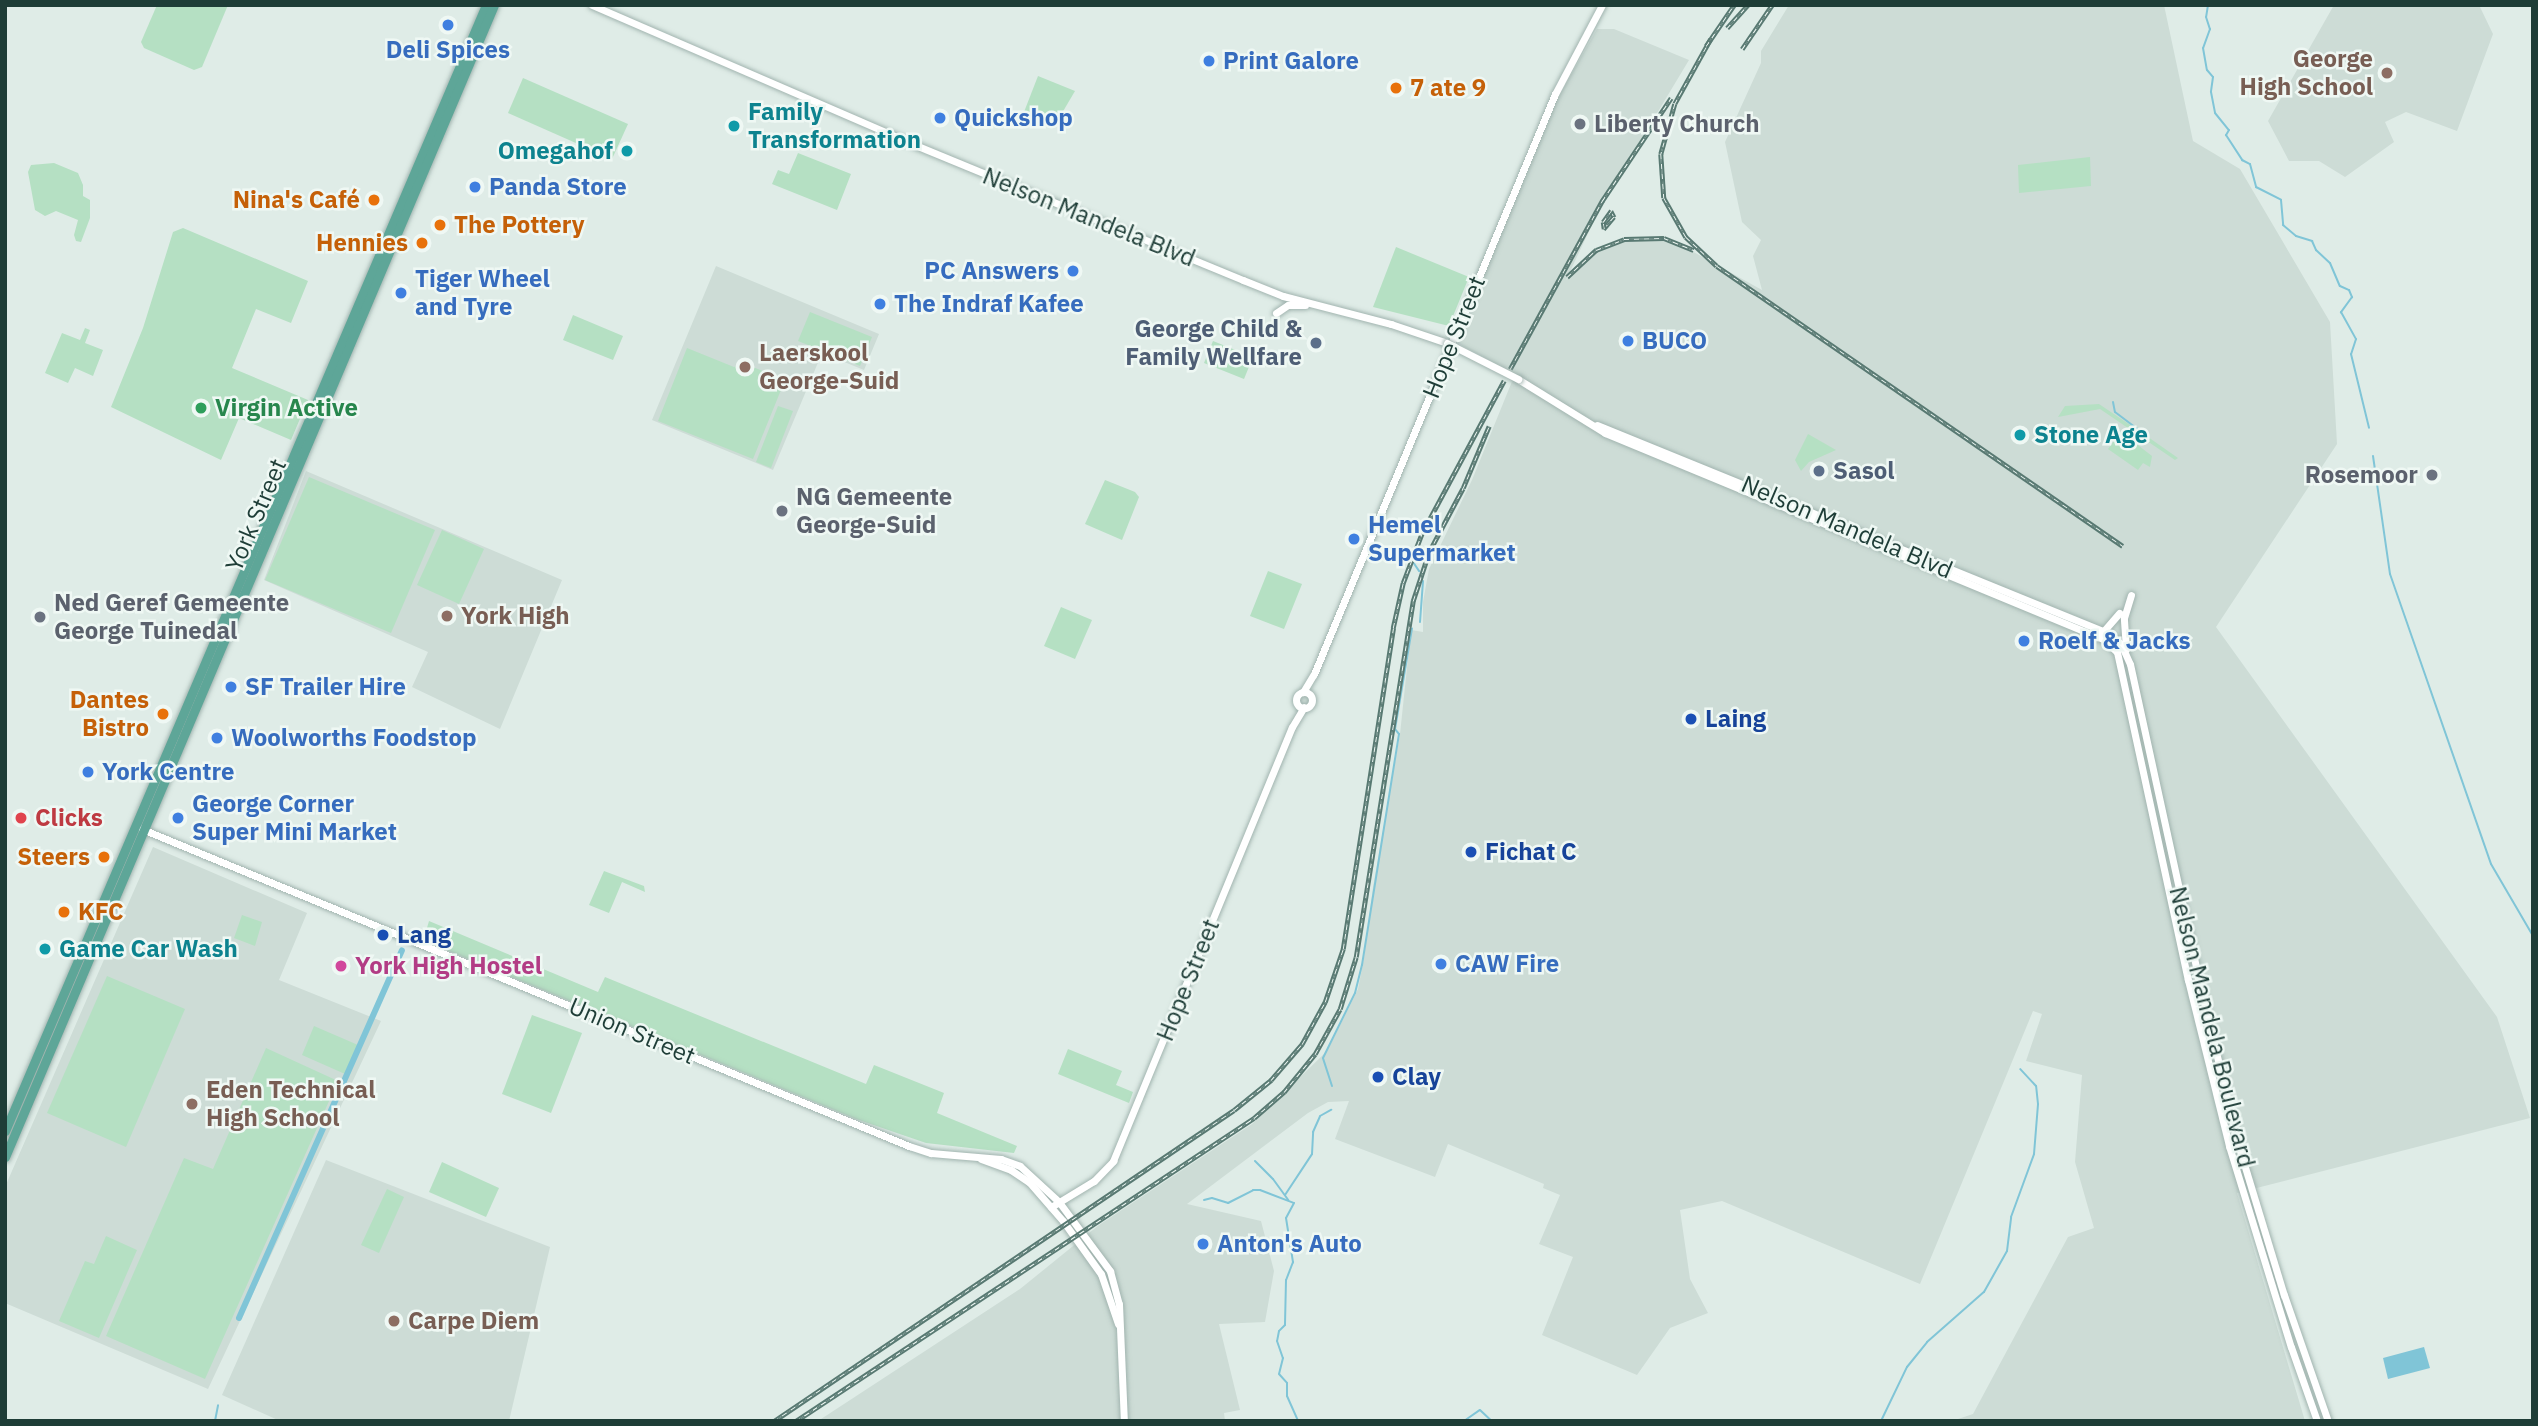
<!DOCTYPE html>
<meta charset="utf-8">
<style>
body{margin:0}
#map{position:relative;width:2538px;height:1426px;overflow:hidden;background:#dfece7;font-family:"IBM Plex Sans",sans-serif}
div>[style]{position:absolute}
[style*='--x']{left:calc(var(--x)*1px);top:calc(var(--y)*1px);width:calc(var(--w)*1px);rotate:calc(var(--a)*1deg)}
.built>*{inset:0;background:#cddcd6}
.green>*{inset:0;background:#b5e0c3}
.water>*{inset:0;background:#80c5d7}
.stream>*{height:2px;margin:-1px;padding:0 1px;transform-origin:1px;border-radius:1px;background:#80c5d7}
.canal>*{height:6px;margin:-3px;padding:0 3px;transform-origin:3px;border-radius:3px;background:#80c5d7}
.roads{filter:drop-shadow(0 0 2px #a1b4af) drop-shadow(0 0 2px #a1b4af)}
.minor>*{height:7px;margin:-3.5px;padding:0 3.5px;transform-origin:3.5px;border-radius:3.5px;background:#fff}
.minor>.ring{margin:-3.5px;padding:0;box-sizing:content-box;background:none;border:7px solid #fff;border-radius:50%}
.major>*{height:9px;margin:-4.5px;padding:0 4.5px;transform-origin:4.5px;border-radius:4.5px;background:#5ea698}
.rail>*{height:4.5px;margin-top:-2.25px;transform-origin:0;background:repeating-linear-gradient(90deg,#eff8f4 0 5px,#587972 0 10px);box-sizing:border-box;border-block:2px solid #587972}
.bridges{filter:drop-shadow(0 0 2px #a1b4af) drop-shadow(0 0 2px #a1b4af)}
.minor-bridge>*{height:7px;margin:-3.5px;padding:0 3.5px;transform-origin:3.5px;border-radius:3.5px;background:#fff}
.dots>*{width:19px;height:19px;translate:-50% -50%;box-sizing:border-box;border:4px solid #eff8f4;border-radius:50%}
span{translate:-50% -50%;white-space:nowrap;text-align:center;line-height:1.15;-webkit-text-stroke:5px #eff8f4;paint-order:stroke}
.shop-label{font-size:24px;color:#366cbe;font-weight:700}
.left{translate:0 -50%;text-align:left}
.right{translate:-100% -50%;text-align:right}
.education-label{font-size:24px;color:#785e54;font-weight:700}
.food-label{font-size:24px;color:#c56008;font-weight:700}
.culture-label{font-size:24px;color:#0d838f;font-weight:700}
.worship-label{font-size:24px;color:#5b616d;font-weight:700}
.street-label{font-size:24px;color:#1e3d37}
.service-label{font-size:24px;color:#4e5e75;font-weight:700}
.leisure-label{font-size:24px;color:#27864d;font-weight:700}
.transit-label{font-size:24px;color:#164399;font-weight:700}
.health-label{font-size:24px;color:#be3a42;font-weight:700}
.hotel-label{font-size:24px;color:#b23c85;font-weight:700}
.frame{position:absolute;inset:0;border:7px solid #1e3d37;pointer-events:none}
</style>
<div id="map">
<div class="built">
<div style="clip-path:polygon(1789px 5px,2164px 5px,2193px 141px,2240px 169px,2330px 322px,2337px 444px,2216px 627px,2497px 1017px,2530px 1118px,2237px 1193px,2305px 1421px,1952px 1421px,1973px 1414px,2068px 1237px,2094px 1228px,2075px 1162px,2082px 1075px,2026px 1061px,2042px 1014px,2033px 1011px,1920px 1284px,1722px 1201px,1680px 1210px,1690px 1279px,1708px 1313px,1670px 1328px,1637px 1375px,1542px 1335px,1573px 1257px,1539px 1244px,1560px 1195px,1543px 1188px,1544px 1184px,1448px 1144px,1435px 1177px,1335px 1139px,1349px 1101px,1328px 1102px,1308px 1113px,1187px 1204px,1261px 1221px,1274px 1271px,1265px 1322px,1219px 1324px,1240px 1410px,1224px 1413px,1225px 1421px,818px 1421px,1020px 1289px,1099px 1225px,1252px 1124px,1327px 1051px,1358px 989px,1364px 958px,1373px 887px,1400px 734px,1411px 630px,1423px 632px,1423px 602px,1429px 569px,1472px 480px,1515px 374px,1455px 342px,1554px 105px,1597px 29px,1614px 29px,1689px 60px,1600px 208px,1566px 280px,1587px 258px,1607px 247px,1628px 239px,1655px 238px,1681px 245px,1762px 290px,1753px 256px,1761px 240px,1742px 222px,1725px 142px,1761px 63px,1761px 51px)"></div>
<div style="clip-path:polygon(2334px 5px,2479px 5px,2493px 34px,2457px 131px,2406px 112px,2385px 122px,2394px 142px,2345px 177px,2319px 161px,2289px 161px,2268px 121px)"></div>
<div style="clip-path:polygon(716px 266px,879px 334px,864px 370px,822px 353px,773px 470px,652px 420px)"></div>
<div style="clip-path:polygon(306px 471px,562px 580px,500px 729px,412px 687px,428px 652px,264px 580px)"></div>
<div style="clip-path:polygon(153px 847px,307px 913px,279px 980px,381px 1021px,208px 1389px,5px 1303px,5px 1187px)"></div>
<div style="clip-path:polygon(326px 1160px,550px 1247px,509px 1421px,280px 1421px,222px 1395px)"></div>
</div>
<div class="green">
<div style="clip-path:polygon(157px 5px,228px 5px,202px 67px,194px 70px,144px 48px,141px 42px)"></div>
<div style="clip-path:polygon(1038px 76px,1075px 91px,1055px 125px,1024px 112px)"></div>
<div style="clip-path:polygon(523px 78px,628px 124px,612px 159px,508px 113px)"></div>
<div style="clip-path:polygon(798px 153px,851px 174px,837px 210px,772px 184px,778px 170px,789px 174px)"></div>
<div style="clip-path:polygon(2090px 157px,2091px 186px,2019px 193px,2018px 165px)"></div>
<div style="clip-path:polygon(54px 163px,78px 173px,83px 185px,83px 196px,90px 200px,90px 218px,81px 242px,76px 241px,74px 235px,78px 220px,56px 211px,45px 216px,35px 210px,28px 172px,31px 165px)"></div>
<div style="clip-path:polygon(183px 228px,308px 281px,291px 323px,256px 309px,232px 368px,308px 400px,291px 440px,239px 418px,221px 460px,111px 407px,143px 328px,173px 232px)"></div>
<div style="clip-path:polygon(1396px 247px,1469px 277px,1449px 326px,1373px 307px)"></div>
<div style="clip-path:polygon(810px 312px,872px 337px,860px 366px,798px 341px)"></div>
<div style="clip-path:polygon(573px 315px,623px 336px,613px 360px,563px 340px)"></div>
<div style="clip-path:polygon(85px 328px,90px 330px,85px 343px,103px 350px,93px 376px,75px 368px,68px 383px,45px 373px,62px 333px,80px 340px)"></div>
<div style="clip-path:polygon(1213px 341px,1253px 357px,1244px 379px,1204px 363px)"></div>
<div style="clip-path:polygon(687px 348px,734px 367px,743px 363px,785px 380px,753px 459px,658px 421px)"></div>
<div style="clip-path:polygon(2099px 404px,2148px 437px,2178px 458px,2175px 460px,2100px 409px,2058px 417px,2065px 406px)"></div>
<div style="clip-path:polygon(778px 406px,793px 411px,771px 468px,756px 462px)"></div>
<div style="clip-path:polygon(2121px 432px,2152px 456px,2150px 467px,2143px 463px,2138px 470px,2108px 449px)"></div>
<div style="clip-path:polygon(1808px 434px,1836px 450px,1809px 462px,1801px 471px,1795px 460px)"></div>
<div style="clip-path:polygon(309px 477px,435px 530px,391px 633px,265px 580px)"></div>
<div style="clip-path:polygon(1105px 480px,1135px 492px,1139px 497px,1122px 540px,1085px 524px)"></div>
<div style="clip-path:polygon(442px 530px,484px 549px,459px 604px,417px 585px)"></div>
<div style="clip-path:polygon(1268px 571px,1302px 584px,1284px 629px,1250px 616px)"></div>
<div style="clip-path:polygon(1061px 607px,1092px 620px,1075px 659px,1044px 646px)"></div>
<div style="clip-path:polygon(604px 871px,644px 886px,645px 892px,622px 882px,609px 913px,589px 905px)"></div>
<div style="clip-path:polygon(242px 915px,262px 922px,255px 946px,234px 938px)"></div>
<div style="clip-path:polygon(429px 921px,598px 992px,605px 977px,866px 1084px,874px 1065px,944px 1093px,937px 1113px,1017px 1146px,1014px 1153px,926px 1143px,856px 1119px,427px 942px,424px 938px)"></div>
<div style="clip-path:polygon(107px 976px,185px 1009px,126px 1147px,47px 1113px)"></div>
<div style="clip-path:polygon(532px 1015px,582px 1033px,551px 1113px,502px 1094px)"></div>
<div style="clip-path:polygon(314px 1026px,358px 1045px,345px 1074px,302px 1055px)"></div>
<div style="clip-path:polygon(266px 1048px,338px 1081px,205px 1379px,106px 1336px,184px 1158px,213px 1169px)"></div>
<div style="clip-path:polygon(1068px 1049px,1122px 1071px,1116px 1085px,1133px 1092px,1129px 1103px,1058px 1074px)"></div>
<div style="clip-path:polygon(442px 1162px,499px 1188px,486px 1217px,429px 1192px)"></div>
<div style="clip-path:polygon(387px 1189px,404px 1197px,379px 1253px,361px 1245px)"></div>
<div style="clip-path:polygon(106px 1236px,137px 1250px,99px 1338px,59px 1321px,85px 1261px,94px 1264px)"></div>
</div>
<div class="water">
<div style="clip-path:polygon(2424px 1347px,2430px 1368px,2388px 1379px,2383px 1358px)"></div>
</div>
<div class="stream">
<div style="--x:2208;--y:5;--w:12;--a:99"></div>
<div style="--x:2206;--y:17;--w:13;--a:72"></div>
<div style="--x:2210;--y:29;--w:20;--a:110"></div>
<div style="--x:2203;--y:48;--w:22;--a:80"></div>
<div style="--x:2207;--y:70;--w:9;--a:49"></div>
<div style="--x:2213;--y:77;--w:15;--a:98"></div>
<div style="--x:2211;--y:92;--w:21;--a:79"></div>
<div style="--x:2215;--y:113;--w:22;--a:51"></div>
<div style="--x:2229;--y:130;--w:6;--a:121"></div>
<div style="--x:2226;--y:135;--w:30;--a:57"></div>
<div style="--x:2242;--y:160;--w:9;--a:27"></div>
<div style="--x:2250;--y:164;--w:24;--a:75"></div>
<div style="--x:2256;--y:187;--w:28;--a:27"></div>
<div style="--x:2281;--y:200;--w:25;--a:85"></div>
<div style="--x:2283;--y:225;--w:17;--a:40"></div>
<div style="--x:2296;--y:236;--w:17;--a:17"></div>
<div style="--x:2312;--y:241;--w:10;--a:66"></div>
<div style="--x:2316;--y:250;--w:19;--a:43"></div>
<div style="--x:2330;--y:263;--w:25;--a:67"></div>
<div style="--x:2340;--y:286;--w:10;--a:24"></div>
<div style="--x:2349;--y:290;--w:8;--a:67"></div>
<div style="--x:2352;--y:297;--w:19;--a:126"></div>
<div style="--x:2341;--y:312;--w:31;--a:61"></div>
<div style="--x:2356;--y:339;--w:16;--a:108"></div>
<div style="--x:2351;--y:354;--w:76;--a:76.3"></div>
<div style="--x:2113;--y:402;--w:10;--a:79"></div>
<div style="--x:2115;--y:412;--w:41;--a:37.1"></div>
<div style="--x:2373;--y:456;--w:119;--a:81.8"></div>
<div style="--x:2390;--y:574;--w:307;--a:70.8"></div>
<div style="--x:2491;--y:864;--w:83;--a:59.7"></div>
<div style="--x:1404;--y:558;--w:5;--a:11"></div>
<div style="--x:1413;--y:562;--w:11;--a:56"></div>
<div style="--x:1420;--y:622;--w:41;--a:-85.8"></div>
<div style="--x:1332;--y:1086;--w:29;--a:-108"></div>
<div style="--x:1323;--y:1058;--w:72;--a:-63.8"></div>
<div style="--x:1355;--y:993;--w:29;--a:-76"></div>
<div style="--x:1362;--y:965;--w:234;--a:-80.9"></div>
<div style="--x:1399;--y:734;--w:6;--a:-129"></div>
<div style="--x:1395;--y:729;--w:102;--a:-80.4"></div>
<div style="--x:1255;--y:1161;--w:25;--a:45"></div>
<div style="--x:1273;--y:1179;--w:26;--a:54"></div>
<div style="--x:1285;--y:1195;--w:49;--a:-56.6"></div>
<div style="--x:1312;--y:1154;--w:22;--a:-87"></div>
<div style="--x:1313;--y:1132;--w:17;--a:-66"></div>
<div style="--x:1320;--y:1116;--w:13;--a:-29"></div>
<div style="--x:1204;--y:1200;--w:8;--a:-14"></div>
<div style="--x:1212;--y:1198;--w:17;--a:17"></div>
<div style="--x:1228;--y:1203;--w:28;--a:-27"></div>
<div style="--x:1253;--y:1190;--w:7;--a:0"></div>
<div style="--x:1260;--y:1190;--w:36;--a:21"></div>
<div style="--x:1294;--y:1203;--w:17;--a:118"></div>
<div style="--x:1286;--y:1218;--w:45;--a:81"></div>
<div style="--x:1293;--y:1262;--w:19;--a:111"></div>
<div style="--x:1286;--y:1280;--w:45;--a:91.3"></div>
<div style="--x:1285;--y:1325;--w:8;--a:135"></div>
<div style="--x:1279;--y:1331;--w:10;--a:101"></div>
<div style="--x:1277;--y:1341;--w:18;--a:71"></div>
<div style="--x:1283;--y:1358;--w:16;--a:104"></div>
<div style="--x:1279;--y:1374;--w:12;--a:48"></div>
<div style="--x:1287;--y:1383;--w:13;--a:90"></div>
<div style="--x:1287;--y:1396;--w:27;--a:66"></div>
<div style="--x:215;--y:1421;--w:16;--a:-79"></div>
<div style="--x:1395;--y:1421;--w:14;--a:0"></div>
<div style="--x:1464;--y:1421;--w:19;--a:-35"></div>
<div style="--x:1480;--y:1410;--w:16;--a:43"></div>
<div style="--x:1881;--y:1421;--w:60;--a:-64.3"></div>
<div style="--x:1907;--y:1367;--w:32;--a:-51"></div>
<div style="--x:1927;--y:1342;--w:76;--a:-41.3"></div>
<div style="--x:1984;--y:1292;--w:47;--a:-60.7"></div>
<div style="--x:2007;--y:1251;--w:34;--a:-83"></div>
<div style="--x:2011;--y:1217;--w:67;--a:-69.9"></div>
<div style="--x:2034;--y:1154;--w:50;--a:-85.4"></div>
<div style="--x:2038;--y:1104;--w:18;--a:-96"></div>
<div style="--x:2036;--y:1086;--w:23;--a:-133"></div>
</div>
<div class="canal">
<div style="--x:239;--y:1318;--w:402;--a:-66.1"></div>
</div>
<div class="roads">
<div class="minor">
<div style="--x:592;--y:5;--w:350;--a:23.4"></div>
<div style="--x:913;--y:144;--w:357;--a:22.4"></div>
<div style="--x:1243;--y:280;--w:43;--a:21.8"></div>
<div style="--x:1283;--y:296;--w:112;--a:14.5"></div>
<div style="--x:1391;--y:324;--w:59;--a:18.7"></div>
<div style="--x:1276;--y:313;--w:14;--a:-34"></div>
<div style="--x:1288;--y:305;--w:17;--a:0"></div>
<div style="--x:1518;--y:379;--w:102;--a:31.8"></div>
<div style="--x:1605;--y:433;--w:539;--a:22.47"></div>
<div style="--x:2103;--y:639;--w:19;--a:43"></div>
<div style="--x:2117;--y:652;--w:336;--a:77.8"></div>
<div style="--x:2188;--y:980;--w:171;--a:76.1"></div>
<div style="--x:2229;--y:1146;--w:210;--a:72.9"></div>
<div style="--x:2291;--y:1347;--w:78;--a:70.6"></div>
<div style="--x:1597;--y:425;--w:552;--a:22.15"></div>
<div style="--x:2108;--y:633;--w:17;--a:40"></div>
<div style="--x:2121;--y:644;--w:22;--a:66"></div>
<div style="--x:2130;--y:664;--w:320;--a:77.7"></div>
<div style="--x:2198;--y:977;--w:172;--a:76.5"></div>
<div style="--x:2238;--y:1144;--w:158;--a:73.1"></div>
<div style="--x:2284;--y:1295;--w:133;--a:70.8"></div>
<div style="--x:2101;--y:634;--w:28;--a:-49"></div>
<div style="--x:2126;--y:649;--w:31;--a:-94"></div>
<div style="--x:2124;--y:618;--w:24;--a:-73"></div>
<div style="--x:1303;--y:692;--w:21;--a:-59"></div>
<div style="--x:1314;--y:674;--w:628;--a:-67.44"></div>
<div style="--x:1555;--y:94;--w:101;--a:-62.2"></div>
<div class="ring" style="left:1296px;top:692px;width:9px;height:9px"></div>
<div style="--x:142;--y:829;--w:830;--a:22.46"></div>
<div style="--x:909;--y:1146;--w:23;--a:18"></div>
<div style="--x:931;--y:1153;--w:70;--a:4.9"></div>
<div style="--x:1001;--y:1159;--w:20;--a:20"></div>
<div style="--x:1020;--y:1166;--w:53;--a:42.7"></div>
<div style="--x:1059;--y:1202;--w:86;--a:53.5"></div>
<div style="--x:1110;--y:1271;--w:34;--a:75"></div>
<div style="--x:1119;--y:1304;--w:117;--a:87.6"></div>
<div style="--x:981;--y:1159;--w:32;--a:20"></div>
<div style="--x:1011;--y:1170;--w:22;--a:34"></div>
<div style="--x:1029;--y:1182;--w:52;--a:48.9"></div>
<div style="--x:1063;--y:1221;--w:65;--a:54.4"></div>
<div style="--x:1101;--y:1274;--w:53;--a:71.2"></div>
<div style="--x:1051;--y:1207;--w:50;--a:-31.2"></div>
<div style="--x:1094;--y:1181;--w:28;--a:-46"></div>
<div style="--x:1113;--y:1161;--w:469;--a:-67.6"></div>
<div style="--x:1292;--y:727;--w:23;--a:-59"></div>
</div>
<div class="major">
<div style="--x:5;--y:1131;--w:1224;--a:-66.87"></div>
<div style="--x:5;--y:1157;--w:1251;--a:-67"></div>
</div>
</div>
<div class="rail">
<div style="--x:1727;--y:28;--w:31;--a:-48"></div>
<div style="--x:1711;--y:39;--w:74;--a:119"></div>
<div style="--x:1675;--y:104;--w:52;--a:105.6"></div>
<div style="--x:1661;--y:154;--w:44;--a:86.1"></div>
<div style="--x:1664;--y:198;--w:45;--a:60.6"></div>
<div style="--x:1686;--y:237;--w:42;--a:43.1"></div>
<div style="--x:1717;--y:266;--w:493;--a:34.6"></div>
<div style="--x:1706;--y:46;--w:50;--a:-55.7"></div>
<div style="--x:1742;--y:49;--w:53;--a:-55.7"></div>
<div style="--x:1611;--y:211;--w:7;--a:63"></div>
<div style="--x:1614;--y:217;--w:16;--a:130"></div>
<div style="--x:1604;--y:229;--w:7;--a:-98"></div>
<div style="--x:1603;--y:222;--w:14;--a:-54"></div>
<div style="--x:1567;--y:277;--w:40;--a:-43"></div>
<div style="--x:1596;--y:250;--w:30;--a:-21"></div>
<div style="--x:1624;--y:239;--w:40;--a:-1.4"></div>
<div style="--x:1664;--y:238;--w:32;--a:22"></div>
<div style="--x:1510;--y:369;--w:192;--a:-61.3"></div>
<div style="--x:1602;--y:201;--w:124;--a:-56.2"></div>
<div style="--x:774;--y:1421;--w:555;--a:-34.06"></div>
<div style="--x:1234;--y:1110;--w:48;--a:-39"></div>
<div style="--x:1271;--y:1080;--w:48;--a:-49.3"></div>
<div style="--x:1302;--y:1044;--w:48;--a:-61.3"></div>
<div style="--x:1325;--y:1002;--w:56;--a:-71.2"></div>
<div style="--x:1343;--y:949;--w:325;--a:-81.1"></div>
<div style="--x:1393;--y:628;--w:46;--a:-77.5"></div>
<div style="--x:1403;--y:583;--w:53;--a:-69.2"></div>
<div style="--x:1422;--y:533;--w:173;--a:-61.7"></div>
<div style="--x:796;--y:1421;--w:549;--a:-33.49"></div>
<div style="--x:1254;--y:1118;--w:40;--a:-41"></div>
<div style="--x:1284;--y:1092;--w:49;--a:-50.8"></div>
<div style="--x:1315;--y:1054;--w:51;--a:-60.9"></div>
<div style="--x:1340;--y:1009;--w:54;--a:-72.9"></div>
<div style="--x:1356;--y:957;--w:361;--a:-80.9"></div>
<div style="--x:1413;--y:601;--w:52;--a:-71.9"></div>
<div style="--x:1429;--y:552;--w:72;--a:-62"></div>
<div style="--x:1463;--y:488;--w:67;--a:-67.2"></div>
</div>
<div class="bridges">
<div class="minor-bridge">
<div style="--x:1447;--y:343;--w:80;--a:26.9"></div>
</div>
</div>
<div class="dots">
<div style="left:448px;top:25px;background:#3f7fe0"></div>
<div style="left:1209px;top:61px;background:#3f7fe0"></div>
<div style="left:2387px;top:73px;background:#8d6e63"></div>
<div style="left:1396px;top:88px;background:#e8710a"></div>
<div style="left:940px;top:118px;background:#3f7fe0"></div>
<div style="left:1580px;top:124px;background:#6b7280"></div>
<div style="left:734px;top:126px;background:#0f9aa8"></div>
<div style="left:627px;top:151px;background:#0f9aa8"></div>
<div style="left:475px;top:187px;background:#3f7fe0"></div>
<div style="left:374px;top:200px;background:#e8710a"></div>
<div style="left:440px;top:225px;background:#e8710a"></div>
<div style="left:422px;top:243px;background:#e8710a"></div>
<div style="left:1073px;top:271px;background:#3f7fe0"></div>
<div style="left:401px;top:293px;background:#3f7fe0"></div>
<div style="left:880px;top:304px;background:#3f7fe0"></div>
<div style="left:1628px;top:341px;background:#3f7fe0"></div>
<div style="left:1316px;top:343px;background:#5c6f8a"></div>
<div style="left:745px;top:367px;background:#8d6e63"></div>
<div style="left:201px;top:408px;background:#2e9e5b"></div>
<div style="left:2020px;top:435px;background:#0f9aa8"></div>
<div style="left:1819px;top:471px;background:#5c6f8a"></div>
<div style="left:2432px;top:475px;background:#6b7280"></div>
<div style="left:782px;top:511px;background:#6b7280"></div>
<div style="left:1354px;top:539px;background:#3f7fe0"></div>
<div style="left:447px;top:616px;background:#8d6e63"></div>
<div style="left:40px;top:617px;background:#6b7280"></div>
<div style="left:2024px;top:641px;background:#3f7fe0"></div>
<div style="left:231px;top:687px;background:#3f7fe0"></div>
<div style="left:163px;top:714px;background:#e8710a"></div>
<div style="left:1691px;top:719px;background:#1a4fb4"></div>
<div style="left:217px;top:738px;background:#3f7fe0"></div>
<div style="left:88px;top:772px;background:#3f7fe0"></div>
<div style="left:21px;top:818px;background:#e0444e"></div>
<div style="left:178px;top:818px;background:#3f7fe0"></div>
<div style="left:1471px;top:852px;background:#1a4fb4"></div>
<div style="left:104px;top:857px;background:#e8710a"></div>
<div style="left:64px;top:912px;background:#e8710a"></div>
<div style="left:383px;top:935px;background:#1a4fb4"></div>
<div style="left:45px;top:949px;background:#0f9aa8"></div>
<div style="left:1441px;top:964px;background:#3f7fe0"></div>
<div style="left:341px;top:966px;background:#d1479c"></div>
<div style="left:1378px;top:1077px;background:#1a4fb4"></div>
<div style="left:192px;top:1104px;background:#8d6e63"></div>
<div style="left:1203px;top:1244px;background:#3f7fe0"></div>
<div style="left:394px;top:1321px;background:#8d6e63"></div>
</div>
<div class="shop-label">
<span style="left:448px;top:50px">Deli Spices</span>
<span class="left" style="left:1223px;top:61px">Print Galore</span>
<span class="left" style="left:954px;top:118px">Quickshop</span>
<span class="left" style="left:489px;top:187px">Panda Store</span>
<span class="right" style="left:1059px;top:271px">PC Answers</span>
<span class="left" style="left:415px;top:293px">Tiger Wheel<br>and Tyre</span>
<span class="left" style="left:894px;top:304px">The Indraf Kafee</span>
<span class="left" style="left:1642px;top:341px">BUCO</span>
<span class="left" style="left:1368px;top:539px">Hemel<br>Supermarket</span>
<span class="left" style="left:2038px;top:641px">Roelf &amp; Jacks</span>
<span class="left" style="left:245px;top:687px">SF Trailer Hire</span>
<span class="left" style="left:231px;top:738px">Woolworths Foodstop</span>
<span class="left" style="left:102px;top:772px">York Centre</span>
<span class="left" style="left:192px;top:818px">George Corner<br>Super Mini Market</span>
<span class="left" style="left:1455px;top:964px">CAW Fire</span>
<span class="left" style="left:1217px;top:1244px">Anton's Auto</span>
</div>
<div class="education-label">
<span class="right" style="left:2373px;top:73px">George<br>High School</span>
<span class="left" style="left:759px;top:367px">Laerskool<br>George-Suid</span>
<span class="left" style="left:461px;top:616px">York High</span>
<span class="left" style="left:206px;top:1104px">Eden Technical<br>High School</span>
<span class="left" style="left:408px;top:1321px">Carpe Diem</span>
</div>
<div class="food-label">
<span class="left" style="left:1410px;top:88px">7 ate 9</span>
<span class="right" style="left:360px;top:200px">Nina's Café</span>
<span class="left" style="left:454px;top:225px">The Pottery</span>
<span class="right" style="left:408px;top:243px">Hennies</span>
<span class="right" style="left:149px;top:714px">Dantes<br>Bistro</span>
<span class="right" style="left:90px;top:857px">Steers</span>
<span class="left" style="left:78px;top:912px">KFC</span>
</div>
<div class="culture-label">
<span class="left" style="left:748px;top:126px">Family<br>Transformation</span>
<span class="right" style="left:613px;top:151px">Omegahof</span>
<span class="left" style="left:2034px;top:435px">Stone Age</span>
<span class="left" style="left:59px;top:949px">Game Car Wash</span>
</div>
<div class="worship-label">
<span class="left" style="left:1594px;top:124px">Liberty Church</span>
<span class="right" style="left:2418px;top:475px">Rosemoor</span>
<span class="left" style="left:796px;top:511px">NG Gemeente<br>George-Suid</span>
<span class="left" style="left:54px;top:617px">Ned Geref Gemeente<br>George Tuinedal</span>
</div>
<div class="street-label">
<span style="left:1089px;top:217px;rotate:22deg">Nelson Mandela Blvd</span>
<span style="left:1454px;top:337px;rotate:-68deg">Hope Street</span>
<span style="left:256px;top:515px;rotate:-67deg">York Street</span>
<span style="left:1847px;top:527px;rotate:23deg">Nelson Mandela Blvd</span>
<span style="left:1188px;top:980px;rotate:-68deg">Hope Street</span>
<span style="left:2212px;top:1027px;rotate:76deg">Nelson Mandela Boulevard</span>
<span style="left:632px;top:1031px;rotate:23deg">Union Street</span>
</div>
<div class="service-label">
<span class="right" style="left:1302px;top:343px">George Child &amp;<br>Family Wellfare</span>
<span class="left" style="left:1833px;top:471px">Sasol</span>
</div>
<div class="leisure-label">
<span class="left" style="left:215px;top:408px">Virgin Active</span>
</div>
<div class="transit-label">
<span class="left" style="left:1705px;top:719px">Laing</span>
<span class="left" style="left:1485px;top:852px">Fichat C</span>
<span class="left" style="left:397px;top:935px">Lang</span>
<span class="left" style="left:1392px;top:1077px">Clay</span>
</div>
<div class="health-label">
<span class="left" style="left:35px;top:818px">Clicks</span>
</div>
<div class="hotel-label">
<span class="left" style="left:355px;top:966px">York High Hostel</span>
</div>
<div class="frame"></div>
</div>
